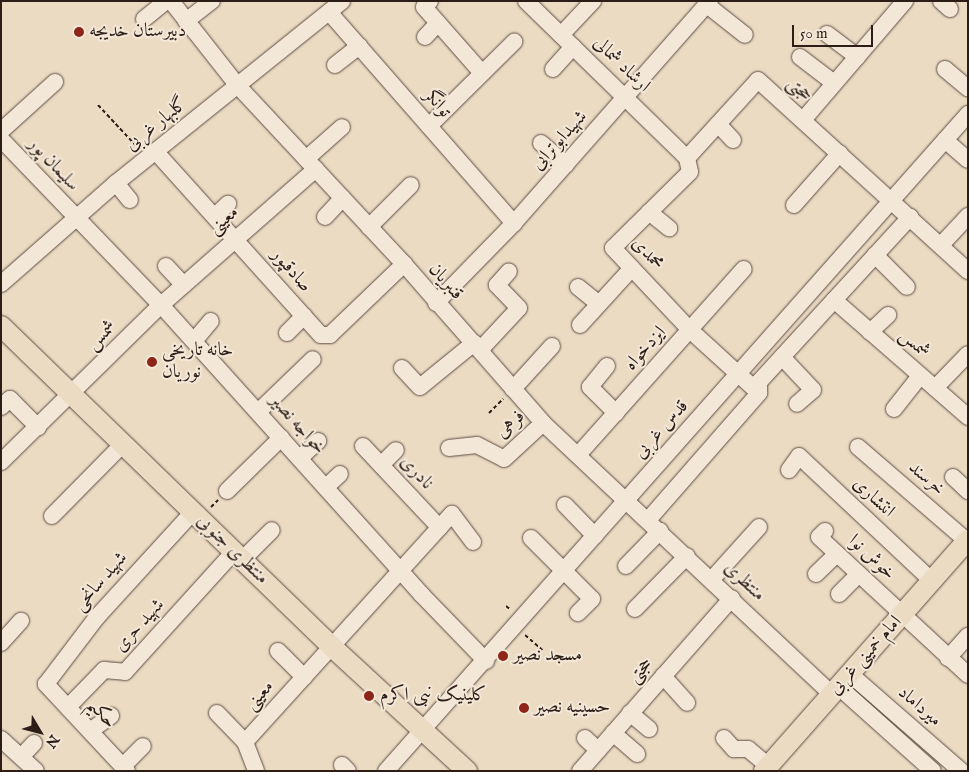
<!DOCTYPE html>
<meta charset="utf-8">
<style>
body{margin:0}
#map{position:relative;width:969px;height:772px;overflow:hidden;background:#ecdbc3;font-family:"IM FELL English",Amiri,serif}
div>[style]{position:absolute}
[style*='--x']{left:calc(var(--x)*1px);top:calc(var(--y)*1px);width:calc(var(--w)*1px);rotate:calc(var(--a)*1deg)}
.path>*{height:2px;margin-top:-1px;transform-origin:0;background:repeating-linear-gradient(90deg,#2c1d17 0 4px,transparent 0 6.5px)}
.roads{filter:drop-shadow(0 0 1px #5c4c42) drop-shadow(0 0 1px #5c4c42)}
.minor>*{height:16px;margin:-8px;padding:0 8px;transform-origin:8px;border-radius:8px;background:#f3e8d8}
.major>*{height:20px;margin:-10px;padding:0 10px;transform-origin:10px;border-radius:10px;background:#ecdbc3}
.dots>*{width:14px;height:14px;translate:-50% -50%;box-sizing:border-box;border:2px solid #f3e8d8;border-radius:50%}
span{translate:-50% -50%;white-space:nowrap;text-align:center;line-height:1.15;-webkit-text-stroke:4px #f3e8d8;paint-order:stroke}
.poi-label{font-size:19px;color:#2c1d17}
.left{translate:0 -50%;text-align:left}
.street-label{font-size:19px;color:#2c1d17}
.frame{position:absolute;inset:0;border:2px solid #2c1d17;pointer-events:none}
.north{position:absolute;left:15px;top:707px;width:50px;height:50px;-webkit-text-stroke:4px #f3e8d8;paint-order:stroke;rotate:127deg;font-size:14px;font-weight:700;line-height:20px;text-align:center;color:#2c1d17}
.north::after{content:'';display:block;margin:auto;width:18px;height:22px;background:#2c1d17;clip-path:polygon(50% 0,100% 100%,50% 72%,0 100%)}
.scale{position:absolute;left:792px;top:25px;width:81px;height:22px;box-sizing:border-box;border:2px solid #2c1d17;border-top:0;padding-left:6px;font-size:15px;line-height:18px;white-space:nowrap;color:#2c1d17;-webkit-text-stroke:4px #f3e8d8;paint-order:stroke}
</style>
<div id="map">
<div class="path">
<div style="--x:98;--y:105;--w:60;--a:47"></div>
<div style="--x:489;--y:413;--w:20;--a:-45"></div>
<div style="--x:211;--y:507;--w:10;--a:-45"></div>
<div style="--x:506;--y:606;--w:6;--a:39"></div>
<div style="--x:525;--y:635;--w:23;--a:41"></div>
</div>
<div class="roads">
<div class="minor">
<div style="--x:171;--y:1;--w:108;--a:51.8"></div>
<div style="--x:238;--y:86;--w:243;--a:47"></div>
<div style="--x:404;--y:264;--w:211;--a:48.8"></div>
<div style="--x:543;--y:423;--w:396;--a:43.2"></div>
<div style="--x:430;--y:1;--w:8;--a:135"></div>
<div style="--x:424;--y:7;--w:88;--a:48.7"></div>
<div style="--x:526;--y:1;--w:225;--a:44.3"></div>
<div style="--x:941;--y:1;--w:12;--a:42"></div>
<div style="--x:707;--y:5;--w:48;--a:38.3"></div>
<div style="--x:329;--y:12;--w:281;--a:48.8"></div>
<div style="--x:144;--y:19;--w:28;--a:-39"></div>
<div style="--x:186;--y:21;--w:33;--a:-38"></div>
<div style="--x:827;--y:34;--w:38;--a:37"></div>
<div style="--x:561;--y:35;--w:47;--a:-46.7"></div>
<div style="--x:425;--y:37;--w:19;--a:-47"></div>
<div style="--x:800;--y:57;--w:43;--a:37.4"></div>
<div style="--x:335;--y:65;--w:31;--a:-38"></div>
<div style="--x:553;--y:69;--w:30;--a:-48"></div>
<div style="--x:945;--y:69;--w:30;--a:40"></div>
<div style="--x:803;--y:120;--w:157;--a:-49.4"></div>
<div style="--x:718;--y:124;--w:22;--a:47"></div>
<div style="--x:429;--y:126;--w:120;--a:-44.7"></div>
<div style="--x:1;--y:131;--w:73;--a:-42.2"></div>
<div style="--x:1;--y:139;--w:231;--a:46.1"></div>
<div style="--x:161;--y:305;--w:390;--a:48"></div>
<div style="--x:422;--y:595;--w:92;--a:45.9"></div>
<div style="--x:945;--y:140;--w:30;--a:41"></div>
<div style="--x:541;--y:143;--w:33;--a:41"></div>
<div style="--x:156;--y:152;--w:246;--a:48"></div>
<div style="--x:321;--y:335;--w:9;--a:0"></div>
<div style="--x:330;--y:335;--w:103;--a:-43.8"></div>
<div style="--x:687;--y:158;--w:105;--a:-47.7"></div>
<div style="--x:758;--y:80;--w:284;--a:42.3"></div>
<div style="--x:687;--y:158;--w:14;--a:78"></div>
<div style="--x:690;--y:172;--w:108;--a:135.4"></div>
<div style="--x:613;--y:248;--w:112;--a:46.8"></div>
<div style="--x:690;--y:330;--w:93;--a:42.4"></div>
<div style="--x:306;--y:159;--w:48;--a:-41.6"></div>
<div style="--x:116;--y:183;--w:22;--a:51"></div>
<div style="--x:794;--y:205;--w:69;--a:-48.5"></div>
<div style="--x:649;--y:212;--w:26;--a:39"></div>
<div style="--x:215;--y:216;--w:18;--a:-43"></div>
<div style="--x:325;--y:217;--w:26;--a:-47"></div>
<div style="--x:369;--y:227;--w:59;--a:-45"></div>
<div style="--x:941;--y:245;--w:40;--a:-47"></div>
<div style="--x:875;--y:255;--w:45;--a:45"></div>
<div style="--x:166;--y:266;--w:26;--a:47"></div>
<div style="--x:1;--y:284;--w:153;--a:-41.3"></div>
<div style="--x:116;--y:183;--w:290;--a:-38.8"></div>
<div style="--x:578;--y:287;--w:27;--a:39"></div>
<div style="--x:834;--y:300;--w:178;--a:41.1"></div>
<div style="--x:436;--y:303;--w:112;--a:-45.7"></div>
<div style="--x:514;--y:223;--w:296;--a:-48.6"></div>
<div style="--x:580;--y:325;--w:77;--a:-47.6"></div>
<div style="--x:870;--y:332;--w:25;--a:-43"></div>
<div style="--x:287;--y:333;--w:24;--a:-45"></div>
<div style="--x:194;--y:341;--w:26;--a:-50"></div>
<div style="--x:480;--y:350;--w:57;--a:-47.1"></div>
<div style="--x:519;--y:308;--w:32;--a:-134"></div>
<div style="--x:497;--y:285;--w:18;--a:-49"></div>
<div style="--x:782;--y:357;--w:45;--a:46.8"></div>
<div style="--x:813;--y:390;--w:21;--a:139"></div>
<div style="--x:607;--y:366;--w:27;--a:129"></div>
<div style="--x:590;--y:387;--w:37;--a:45"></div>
<div style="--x:402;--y:368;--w:26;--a:47"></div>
<div style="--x:420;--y:387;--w:70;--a:-39.2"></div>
<div style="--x:935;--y:388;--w:47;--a:-45.9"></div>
<div style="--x:513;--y:389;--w:58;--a:-47.8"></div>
<div style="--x:1;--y:407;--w:12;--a:-42"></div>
<div style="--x:10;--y:399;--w:40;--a:45"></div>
<div style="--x:894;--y:409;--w:42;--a:-51.8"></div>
<div style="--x:258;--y:412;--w:76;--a:-43.9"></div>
<div style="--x:363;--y:446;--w:112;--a:46.8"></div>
<div style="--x:858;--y:447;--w:145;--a:40.8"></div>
<div style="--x:449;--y:448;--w:28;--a:-6"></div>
<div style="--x:477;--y:445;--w:30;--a:27"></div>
<div style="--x:504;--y:459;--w:53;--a:-42.7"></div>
<div style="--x:578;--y:455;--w:249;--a:-48.3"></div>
<div style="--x:300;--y:458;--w:25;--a:-43"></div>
<div style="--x:1;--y:462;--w:224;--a:-44.5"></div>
<div style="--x:161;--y:305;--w:206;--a:-41.3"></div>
<div style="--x:381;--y:465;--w:21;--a:-45"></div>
<div style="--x:789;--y:470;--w:17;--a:-54"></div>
<div style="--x:799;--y:456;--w:183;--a:43.2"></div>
<div style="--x:953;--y:477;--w:21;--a:43"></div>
<div style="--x:326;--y:487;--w:19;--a:-43"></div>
<div style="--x:227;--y:491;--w:76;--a:-44.5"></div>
<div style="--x:565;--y:505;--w:43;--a:45.9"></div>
<div style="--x:52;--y:516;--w:101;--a:-45.4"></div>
<div style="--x:648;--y:520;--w:169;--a:-48.8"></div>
<div style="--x:759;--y:393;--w:11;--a:-90"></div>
<div style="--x:759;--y:382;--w:224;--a:-47.5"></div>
<div style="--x:825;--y:531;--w:8;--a:135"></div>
<div style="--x:819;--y:537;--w:203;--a:42.8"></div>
<div style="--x:531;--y:538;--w:86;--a:45"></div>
<div style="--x:592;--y:599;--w:20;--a:135"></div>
<div style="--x:242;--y:560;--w:42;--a:-45"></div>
<div style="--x:626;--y:566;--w:49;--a:-45.8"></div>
<div style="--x:816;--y:574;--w:29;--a:-44"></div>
<div style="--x:712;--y:579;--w:70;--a:-47.9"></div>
<div style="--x:839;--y:594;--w:28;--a:-45"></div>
<div style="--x:635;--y:609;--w:74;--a:-45.5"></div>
<div style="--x:1;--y:643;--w:30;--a:-48"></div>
<div style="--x:278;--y:651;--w:37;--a:45"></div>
<div style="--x:948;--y:658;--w:30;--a:-48"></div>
<div style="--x:850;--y:674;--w:147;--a:41.1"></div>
<div style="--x:663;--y:676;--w:36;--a:48"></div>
<div style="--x:839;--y:687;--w:126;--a:41.8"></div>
<div style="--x:68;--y:707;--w:52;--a:-45.8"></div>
<div style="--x:104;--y:670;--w:21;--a:5"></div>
<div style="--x:125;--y:672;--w:162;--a:-47.8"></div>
<div style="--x:217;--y:713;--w:40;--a:46"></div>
<div style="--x:245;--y:742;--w:308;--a:-47.8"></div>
<div style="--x:452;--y:514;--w:35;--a:53"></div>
<div style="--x:630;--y:713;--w:25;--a:40"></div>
<div style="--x:90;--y:731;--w:26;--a:-36"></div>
<div style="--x:613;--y:733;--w:32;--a:41"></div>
<div style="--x:585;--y:738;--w:18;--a:43"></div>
<div style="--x:724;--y:738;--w:15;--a:48"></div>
<div style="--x:734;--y:749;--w:14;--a:0"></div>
<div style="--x:748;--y:749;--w:26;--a:40"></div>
<div style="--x:1;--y:739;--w:47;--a:42.4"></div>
<div style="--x:245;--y:742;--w:31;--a:69"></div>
<div style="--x:21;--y:757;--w:19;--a:-47"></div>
<div style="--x:342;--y:765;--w:8;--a:45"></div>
<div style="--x:123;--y:766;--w:28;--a:-45"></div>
<div style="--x:127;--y:771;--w:119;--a:-133"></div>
<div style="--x:46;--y:684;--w:84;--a:-52.7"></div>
<div style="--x:97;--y:617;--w:142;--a:-47.6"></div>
<div style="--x:386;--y:771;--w:878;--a:-48.46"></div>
<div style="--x:580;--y:771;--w:230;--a:-48.7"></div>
</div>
<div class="major">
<div style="--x:1;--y:326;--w:460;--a:44.1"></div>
<div style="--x:331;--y:646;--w:185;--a:42.6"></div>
<div style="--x:764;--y:771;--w:308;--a:-48.6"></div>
</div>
</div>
<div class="dots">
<div style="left:79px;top:32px;background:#8f2418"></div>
<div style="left:152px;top:362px;background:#8f2418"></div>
<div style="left:503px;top:656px;background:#8f2418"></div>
<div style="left:369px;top:696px;background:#8f2418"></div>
<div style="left:524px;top:708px;background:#8f2418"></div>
</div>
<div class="poi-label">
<span class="left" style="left:89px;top:32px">دبیرستان خدیجه</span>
<span class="left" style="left:162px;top:362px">خانه تاریخی<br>نوریان</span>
<span class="left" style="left:513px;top:656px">مسجد نصیر</span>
<span class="left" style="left:380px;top:696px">کلینیک نبی اکرم</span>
<span class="left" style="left:534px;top:708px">حسینیه نصیر</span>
</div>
<div class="street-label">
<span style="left:621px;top:65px;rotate:44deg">ارشاد شمالی</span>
<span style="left:799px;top:90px;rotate:42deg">حجتی</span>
<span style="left:437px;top:104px;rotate:49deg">توانگر</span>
<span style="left:157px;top:125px;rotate:-39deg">گلبهار غربی</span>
<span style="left:560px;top:141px;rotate:-48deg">شهیدابوترابی</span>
<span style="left:53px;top:165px;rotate:47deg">سلیمان پور</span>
<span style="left:224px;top:221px;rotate:-41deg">معینی</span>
<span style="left:647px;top:254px;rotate:47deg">محمدی</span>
<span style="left:291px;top:271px;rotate:49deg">صادقپور</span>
<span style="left:445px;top:282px;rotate:49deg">قنبریان</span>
<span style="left:102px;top:336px;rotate:-45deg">شمس</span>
<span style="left:914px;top:344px;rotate:41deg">شمس</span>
<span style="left:646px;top:349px;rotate:-48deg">ایزدخواه</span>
<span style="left:297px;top:425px;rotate:48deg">خواجه نصیر</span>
<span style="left:511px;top:425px;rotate:-43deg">فرهی</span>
<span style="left:662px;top:430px;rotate:-48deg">قدس غربی</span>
<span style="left:416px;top:473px;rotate:47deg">نادری</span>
<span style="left:926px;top:479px;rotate:41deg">خرسند</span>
<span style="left:873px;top:498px;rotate:43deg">انتشاری</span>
<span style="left:232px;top:550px;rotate:44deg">منتظری جنوبی</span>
<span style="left:871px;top:558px;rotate:43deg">خوش نوا</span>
<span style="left:101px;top:582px;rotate:-49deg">شهید سانحی</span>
<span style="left:744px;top:582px;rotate:43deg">منتظری</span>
<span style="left:140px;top:626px;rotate:-48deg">شهید حری</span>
<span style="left:866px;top:656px;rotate:-48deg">امام خمینی غربی</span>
<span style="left:641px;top:671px;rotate:-48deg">حجتی</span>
<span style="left:260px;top:696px;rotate:-48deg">معینی</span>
<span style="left:919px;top:707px;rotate:41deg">میرداماد</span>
<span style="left:101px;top:714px;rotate:47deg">حکیم</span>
</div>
<div class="frame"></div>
<div class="north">N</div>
<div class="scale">50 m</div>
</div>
